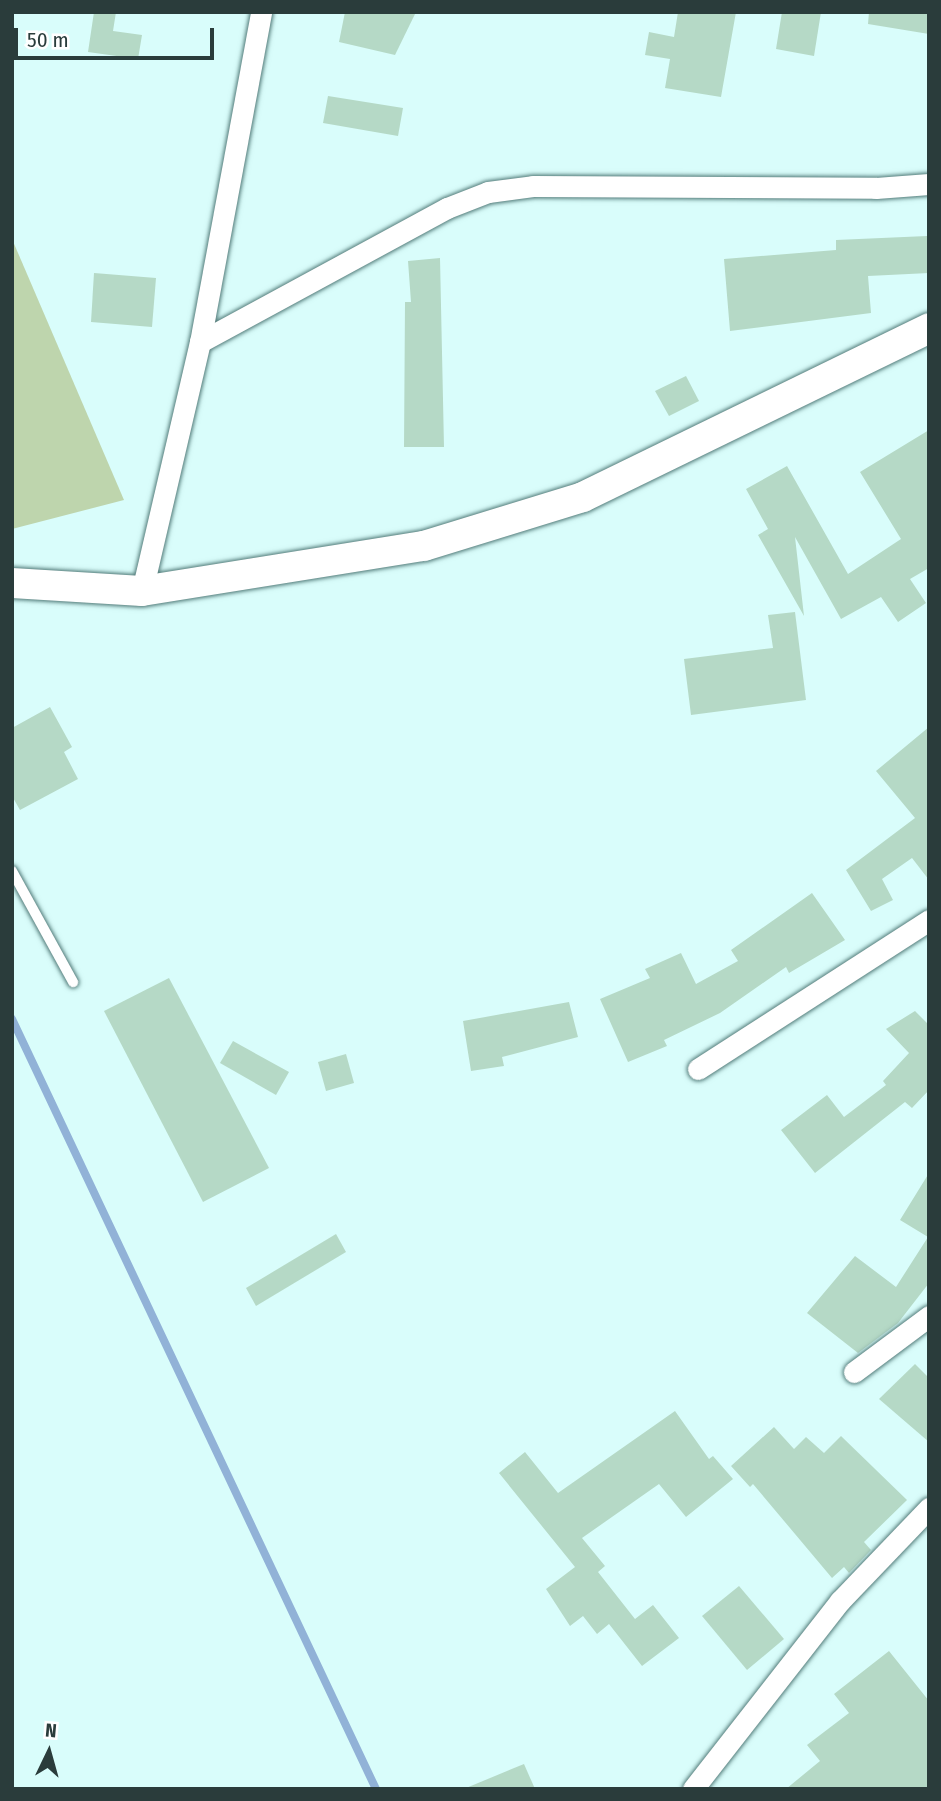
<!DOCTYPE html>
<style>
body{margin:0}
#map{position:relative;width:941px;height:1801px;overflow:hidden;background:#d9fdfb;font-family:"Fira Sans Condensed",sans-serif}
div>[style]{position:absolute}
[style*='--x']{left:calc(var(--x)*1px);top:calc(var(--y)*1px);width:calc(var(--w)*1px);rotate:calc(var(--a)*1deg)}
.green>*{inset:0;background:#bed5ad}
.stream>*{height:8px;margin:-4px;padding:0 4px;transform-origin:4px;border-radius:4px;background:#91b2d7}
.building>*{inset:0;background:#b5d9c6}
.roads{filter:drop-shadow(0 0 2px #537c7a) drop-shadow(0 0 2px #537c7a)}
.lane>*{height:10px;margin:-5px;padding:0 5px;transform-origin:5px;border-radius:5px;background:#fff}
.street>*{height:21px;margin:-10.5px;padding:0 10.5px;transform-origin:10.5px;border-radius:10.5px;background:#fff}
.secondary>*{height:30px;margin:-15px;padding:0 15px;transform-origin:15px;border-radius:15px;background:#fff}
span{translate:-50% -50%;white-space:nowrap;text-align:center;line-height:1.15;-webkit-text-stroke:5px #fff;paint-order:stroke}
.frame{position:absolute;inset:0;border:14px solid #2a3c3b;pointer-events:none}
.north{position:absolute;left:14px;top:1717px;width:70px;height:70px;-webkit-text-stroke:5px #fff;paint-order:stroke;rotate:5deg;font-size:19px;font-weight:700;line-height:28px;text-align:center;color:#2a3c3b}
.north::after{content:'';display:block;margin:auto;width:24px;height:32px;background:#2a3c3b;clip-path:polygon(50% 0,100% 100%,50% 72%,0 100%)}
.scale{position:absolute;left:14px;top:28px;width:200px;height:32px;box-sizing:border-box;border:4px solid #2a3c3b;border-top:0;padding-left:9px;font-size:21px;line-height:24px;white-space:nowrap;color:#2a3c3b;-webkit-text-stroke:5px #fff;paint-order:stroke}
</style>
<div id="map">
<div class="green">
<div style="clip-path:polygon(12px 239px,124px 500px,12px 529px)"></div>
</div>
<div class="stream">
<div style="--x:12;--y:1019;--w:852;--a:64.7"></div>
</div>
<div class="building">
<div style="clip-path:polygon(94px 12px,116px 12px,113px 31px,142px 35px,138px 59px,88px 52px)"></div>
<div style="clip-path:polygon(345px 12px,416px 12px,395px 55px,339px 42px)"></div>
<div style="clip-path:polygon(678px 12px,736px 12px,721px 97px,665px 88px,670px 59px,645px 55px,649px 32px,674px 37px)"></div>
<div style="clip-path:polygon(782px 12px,821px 12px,814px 56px,776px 49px)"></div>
<div style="clip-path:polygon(869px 12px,929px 12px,929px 34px,868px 24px)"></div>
<div style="clip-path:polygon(328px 96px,403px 108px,398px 136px,323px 123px)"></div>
<div style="clip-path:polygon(927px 236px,929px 273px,868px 276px,871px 313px,730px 331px,724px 259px,836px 250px,836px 240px)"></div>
<div style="clip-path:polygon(440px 258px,444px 447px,404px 447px,405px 302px,411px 302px,408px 261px)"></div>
<div style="clip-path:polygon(94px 273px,156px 278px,152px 327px,91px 322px)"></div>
<div style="clip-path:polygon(686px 376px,699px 401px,669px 416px,655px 391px)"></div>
<div style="clip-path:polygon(929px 430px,929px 568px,910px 579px,926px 603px,898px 622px,881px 597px,841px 619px,795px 537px,804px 616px,758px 535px,768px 529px,746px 489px,787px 466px,848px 574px,901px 539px,860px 472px)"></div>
<div style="clip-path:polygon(795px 612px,806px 700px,691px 715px,684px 659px,773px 648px,768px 615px)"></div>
<div style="clip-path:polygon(50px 707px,72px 747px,64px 752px,78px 779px,20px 810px,12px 796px,12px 728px)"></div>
<div style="clip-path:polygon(929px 727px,929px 880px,912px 858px,882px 879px,893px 900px,871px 911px,846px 870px,915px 818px,876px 771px)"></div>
<div style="clip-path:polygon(812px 893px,845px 940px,789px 973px,786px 967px,720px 1013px,664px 1040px,667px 1046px,628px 1062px,600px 999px,650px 978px,645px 969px,681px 953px,696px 984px,738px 961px,731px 950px)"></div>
<div style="clip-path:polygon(169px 978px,269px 1168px,203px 1202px,104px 1011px)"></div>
<div style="clip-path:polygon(569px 1002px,578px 1037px,502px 1057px,504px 1066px,471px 1071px,463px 1021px)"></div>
<div style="clip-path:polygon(915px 1011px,929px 1025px,929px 1090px,912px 1108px,905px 1102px,815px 1173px,781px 1130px,827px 1095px,844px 1117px,886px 1085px,883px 1081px,909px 1053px,886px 1029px)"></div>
<div style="clip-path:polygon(233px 1041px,289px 1072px,276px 1095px,220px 1063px)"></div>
<div style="clip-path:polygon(346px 1054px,354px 1083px,326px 1091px,318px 1062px)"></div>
<div style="clip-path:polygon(929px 1173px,929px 1283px,898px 1323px,858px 1353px,807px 1313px,855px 1256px,896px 1287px,928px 1237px,900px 1220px)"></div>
<div style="clip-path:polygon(336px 1234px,346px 1252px,256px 1306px,246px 1288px)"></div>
<div style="clip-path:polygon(915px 1364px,929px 1378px,929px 1442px,879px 1399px)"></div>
<div style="clip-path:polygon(675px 1411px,709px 1459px,713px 1456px,733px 1479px,686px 1517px,659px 1484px,582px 1538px,605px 1566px,598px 1572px,635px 1619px,653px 1605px,679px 1638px,642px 1666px,609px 1624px,597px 1634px,583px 1616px,570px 1626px,546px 1589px,575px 1567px,499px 1473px,525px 1452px,558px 1493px)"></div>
<div style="clip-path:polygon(774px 1427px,794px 1449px,806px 1437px,824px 1453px,841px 1436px,907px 1500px,864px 1542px,871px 1550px,849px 1573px,844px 1567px,832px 1578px,753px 1484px,750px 1487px,731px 1466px)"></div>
<div style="clip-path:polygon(739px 1586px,784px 1639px,747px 1670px,702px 1616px)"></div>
<div style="clip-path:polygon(889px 1651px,929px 1701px,929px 1789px,786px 1789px,820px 1761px,807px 1745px,849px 1713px,834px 1694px)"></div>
<div style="clip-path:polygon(524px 1764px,535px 1789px,466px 1789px,466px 1788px)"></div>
</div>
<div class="roads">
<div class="lane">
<div style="--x:12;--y:871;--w:127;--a:61.2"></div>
</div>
<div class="street">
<div style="--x:200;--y:342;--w:281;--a:-28.5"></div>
<div style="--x:447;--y:208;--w:44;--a:-21.3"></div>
<div style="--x:488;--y:192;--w:45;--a:-7.6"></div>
<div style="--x:533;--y:186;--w:343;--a:0.3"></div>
<div style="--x:876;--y:188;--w:53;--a:-4.3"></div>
<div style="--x:142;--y:591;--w:256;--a:-76.9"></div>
<div style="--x:200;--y:342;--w:336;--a:-79.5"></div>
<div style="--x:698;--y:1069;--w:275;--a:-32.8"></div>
<div style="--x:854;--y:1372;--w:94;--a:-36.7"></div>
<div style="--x:693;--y:1789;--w:239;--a:-52"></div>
<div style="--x:840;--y:1601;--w:129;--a:-46.3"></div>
</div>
<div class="secondary">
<div style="--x:12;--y:583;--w:130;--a:3.5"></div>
<div style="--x:142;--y:591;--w:286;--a:-9.1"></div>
<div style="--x:424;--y:546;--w:166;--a:-17.1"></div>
<div style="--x:583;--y:497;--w:385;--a:-26"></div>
</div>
</div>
<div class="frame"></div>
<div class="north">N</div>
<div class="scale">50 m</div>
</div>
